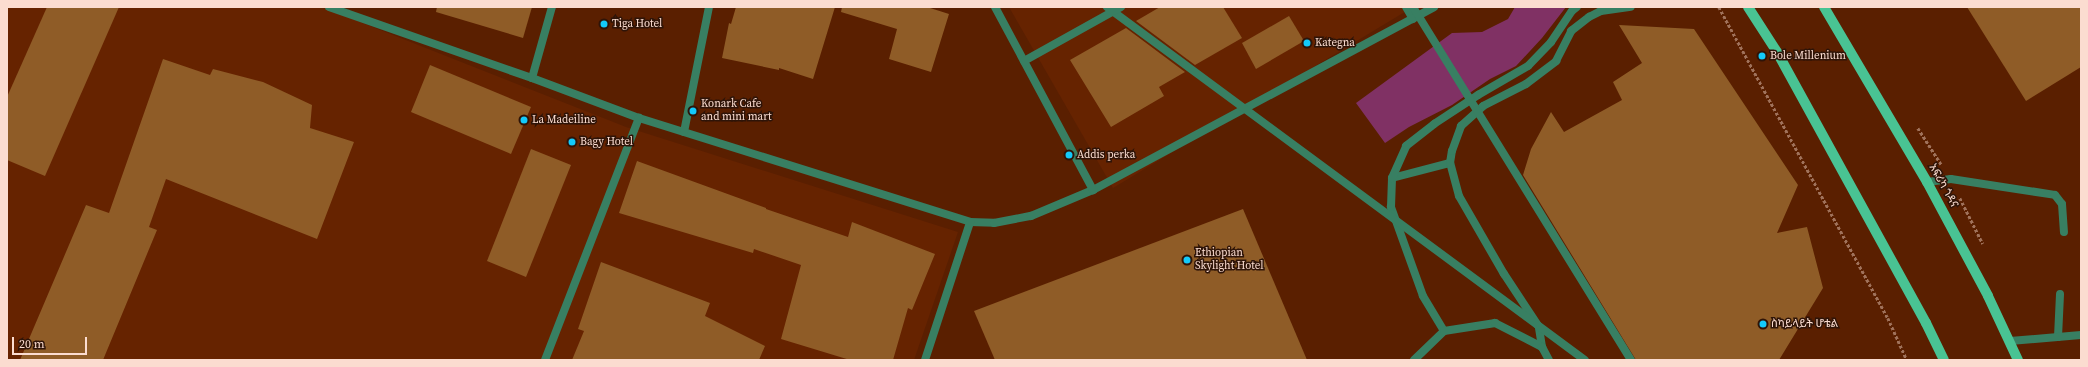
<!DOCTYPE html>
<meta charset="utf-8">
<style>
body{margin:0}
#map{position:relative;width:2088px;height:367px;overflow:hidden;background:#5a1f00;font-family:"Source Serif 4","Noto Sans Ethiopic",serif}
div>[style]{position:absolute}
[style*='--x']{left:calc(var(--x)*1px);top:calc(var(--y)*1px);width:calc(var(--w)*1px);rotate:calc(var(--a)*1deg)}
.built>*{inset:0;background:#662300}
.green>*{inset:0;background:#803164}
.building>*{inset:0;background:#8f5c27}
.path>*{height:2.5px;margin-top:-1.25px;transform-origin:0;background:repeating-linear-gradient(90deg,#a0725b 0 3px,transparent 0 5px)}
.lane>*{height:8px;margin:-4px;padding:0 4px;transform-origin:4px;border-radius:4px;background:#387f62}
.street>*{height:8px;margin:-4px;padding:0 4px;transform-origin:4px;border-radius:4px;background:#387f62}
.primary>*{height:10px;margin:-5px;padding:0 5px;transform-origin:5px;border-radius:5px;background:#49c393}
.dots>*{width:11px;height:11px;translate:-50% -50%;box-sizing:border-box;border:2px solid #2e1408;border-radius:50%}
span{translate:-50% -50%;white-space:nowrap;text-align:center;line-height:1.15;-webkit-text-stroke:3px #2e1408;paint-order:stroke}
.poi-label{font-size:11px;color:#fbdcd0}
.left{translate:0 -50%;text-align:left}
.street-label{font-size:11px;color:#fbdcd0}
.frame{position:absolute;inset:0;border:8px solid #fbdcd0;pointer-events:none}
.scale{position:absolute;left:12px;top:337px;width:75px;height:18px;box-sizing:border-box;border:2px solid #fbdcd0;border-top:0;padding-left:5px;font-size:12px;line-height:14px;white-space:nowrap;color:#fbdcd0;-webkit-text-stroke:3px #2e1408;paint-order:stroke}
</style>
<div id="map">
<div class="built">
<div style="clip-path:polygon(7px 7px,322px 7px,626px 127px,958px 232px,914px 360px,7px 360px)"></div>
<div style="clip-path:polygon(1009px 7px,1413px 7px,1113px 188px)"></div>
</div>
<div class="green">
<div style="clip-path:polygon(1515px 7px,1566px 7px,1542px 38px,1516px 66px,1490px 79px,1452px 105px,1409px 127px,1385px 143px,1356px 103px,1452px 33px,1482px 32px,1508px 19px)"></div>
</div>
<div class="building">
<div style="clip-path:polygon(47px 7px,119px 7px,45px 176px,7px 160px,7px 97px)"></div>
<div style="clip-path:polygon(437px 7px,532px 7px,523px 38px,436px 12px)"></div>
<div style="clip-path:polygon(736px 7px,835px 7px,813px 79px,779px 68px,779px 70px,722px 58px,729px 23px,731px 24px)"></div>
<div style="clip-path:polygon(842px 7px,927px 7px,949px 14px,931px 72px,889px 59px,897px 29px,841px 12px)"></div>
<div style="clip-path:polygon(1160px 7px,1223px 7px,1242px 38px,1195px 65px,1136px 21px)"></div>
<div style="clip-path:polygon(1967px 7px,2081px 7px,2081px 67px,2026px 101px)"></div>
<div style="clip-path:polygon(1289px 16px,1304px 41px,1256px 69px,1242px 43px)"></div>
<div style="clip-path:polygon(1619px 25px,1694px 29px,1798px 185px,1777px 233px,1807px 227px,1823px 288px,1779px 360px,1636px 360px,1523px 175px,1531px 149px,1551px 112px,1564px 132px,1622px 100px,1613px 82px,1642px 63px)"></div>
<div style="clip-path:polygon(1126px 28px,1185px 72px,1159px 87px,1164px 96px,1111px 127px,1070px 60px)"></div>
<div style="clip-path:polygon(163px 59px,210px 75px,213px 69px,263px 82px,312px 105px,310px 128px,354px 142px,317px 239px,166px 179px,149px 227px,157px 230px,103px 360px,20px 360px,86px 205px,109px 213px)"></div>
<div style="clip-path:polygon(430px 65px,531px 107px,511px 154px,411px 112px)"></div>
<div style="clip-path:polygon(531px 149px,571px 165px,526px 277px,487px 261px)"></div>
<div style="clip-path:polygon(637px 161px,766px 208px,766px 209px,848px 237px,852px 222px,935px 254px,912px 310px,908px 308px,893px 360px,850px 360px,781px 339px,801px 265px,754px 249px,753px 253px,619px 213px)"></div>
<div style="clip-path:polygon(1243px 209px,1307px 360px,995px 360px,974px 311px)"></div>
<div style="clip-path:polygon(601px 262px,710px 303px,705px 316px,765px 346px,759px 360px,572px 360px,584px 331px,578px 329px)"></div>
</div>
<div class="path">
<div style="--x:1719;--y:7;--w:354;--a:61.5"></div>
<div style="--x:1888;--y:318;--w:46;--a:65.7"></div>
<div style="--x:1918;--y:128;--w:43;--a:57.4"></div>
<div style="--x:1960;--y:198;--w:51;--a:63.4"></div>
</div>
<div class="lane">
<div style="--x:1392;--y:178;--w:60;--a:-14.5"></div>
<div style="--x:1927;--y:182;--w:24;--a:-7"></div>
<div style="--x:1951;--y:179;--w:105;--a:8.7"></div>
<div style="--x:2055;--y:195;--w:11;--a:52"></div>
<div style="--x:2062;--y:204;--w:28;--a:86"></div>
<div style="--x:1444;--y:331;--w:41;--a:-121"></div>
<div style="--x:1423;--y:296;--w:95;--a:-109.8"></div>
<div style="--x:1391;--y:207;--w:29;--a:-88"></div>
<div style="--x:1392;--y:178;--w:35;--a:-66"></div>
<div style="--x:1406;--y:146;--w:36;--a:-38"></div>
<div style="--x:1434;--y:124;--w:53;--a:-33.4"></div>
<div style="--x:1478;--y:95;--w:58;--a:-30.1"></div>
<div style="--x:1528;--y:66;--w:33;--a:-46"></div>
<div style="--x:1551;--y:42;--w:37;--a:-56"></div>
<div style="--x:1572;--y:11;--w:6;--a:-39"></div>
<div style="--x:2058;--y:337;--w:43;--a:-87.3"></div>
<div style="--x:1542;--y:347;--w:20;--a:-99"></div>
<div style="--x:1539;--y:327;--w:64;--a:-123.4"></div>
<div style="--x:1504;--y:274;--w:90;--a:-120"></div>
<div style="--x:1459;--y:196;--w:34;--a:-105"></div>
<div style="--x:1450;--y:163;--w:12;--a:-81"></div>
<div style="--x:1452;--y:151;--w:27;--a:-70"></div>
<div style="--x:1461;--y:126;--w:30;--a:-42"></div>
<div style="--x:1483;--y:106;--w:48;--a:-27.1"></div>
<div style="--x:1526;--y:84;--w:38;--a:-37"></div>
<div style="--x:1556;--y:61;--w:34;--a:-63"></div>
<div style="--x:1571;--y:31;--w:23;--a:-38"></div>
<div style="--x:1589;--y:17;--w:13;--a:-27"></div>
<div style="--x:1601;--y:11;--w:30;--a:-8"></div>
<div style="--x:1414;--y:360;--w:42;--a:-44"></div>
<div style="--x:1444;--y:331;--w:52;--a:-8.9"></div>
<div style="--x:1495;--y:323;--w:53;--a:27.1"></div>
<div style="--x:1542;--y:347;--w:15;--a:62"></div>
</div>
<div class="street">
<div style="--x:329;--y:7;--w:215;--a:19.3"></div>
<div style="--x:532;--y:78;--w:114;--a:20.5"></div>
<div style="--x:639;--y:118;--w:347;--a:17.4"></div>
<div style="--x:970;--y:222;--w:24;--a:2"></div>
<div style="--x:994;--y:223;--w:38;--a:-11"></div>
<div style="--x:1031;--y:216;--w:67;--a:-22.8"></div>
<div style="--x:1093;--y:190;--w:387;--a:-28.2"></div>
<div style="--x:995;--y:7;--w:208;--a:61.8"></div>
<div style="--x:1107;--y:7;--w:594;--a:36.45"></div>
<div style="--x:1406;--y:7;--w:14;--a:60"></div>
<div style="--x:1413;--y:7;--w:415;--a:58.3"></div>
<div style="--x:1024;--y:61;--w:111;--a:-29.1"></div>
<div style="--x:532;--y:78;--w:74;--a:-74.3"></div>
<div style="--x:684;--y:132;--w:127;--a:-78.7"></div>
<div style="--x:2010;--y:341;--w:71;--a:-4.8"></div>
<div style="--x:545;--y:360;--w:260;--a:-68.8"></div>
<div style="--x:925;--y:360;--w:145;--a:-71.9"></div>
</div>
<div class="primary">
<div style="--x:1748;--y:7;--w:54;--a:57.2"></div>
<div style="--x:1777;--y:52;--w:309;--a:61.2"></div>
<div style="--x:1926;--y:323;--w:41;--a:64.1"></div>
<div style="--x:1824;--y:7;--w:203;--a:59.5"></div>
<div style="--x:1927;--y:182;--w:129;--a:61.8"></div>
<div style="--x:1988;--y:296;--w:71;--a:64.9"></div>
</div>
<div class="dots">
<div style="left:604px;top:24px;background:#13cafb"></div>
<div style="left:1307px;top:43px;background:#13cafb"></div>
<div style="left:1762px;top:56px;background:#13cafb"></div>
<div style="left:693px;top:111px;background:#13cafb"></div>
<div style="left:524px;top:120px;background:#13cafb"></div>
<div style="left:572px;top:142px;background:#13cafb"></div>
<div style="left:1069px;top:155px;background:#13cafb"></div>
<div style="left:1187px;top:260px;background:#13cafb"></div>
<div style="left:1763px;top:324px;background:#13cafb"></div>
</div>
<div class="poi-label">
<span class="left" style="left:612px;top:24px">Tiga Hotel</span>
<span class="left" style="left:1315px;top:43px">Kategna</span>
<span class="left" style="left:1770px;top:56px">Bole Millenium</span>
<span class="left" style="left:701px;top:111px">Konark Cafe<br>and mini mart</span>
<span class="left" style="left:532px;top:120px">La Madeiline</span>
<span class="left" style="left:580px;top:142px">Bagy Hotel</span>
<span class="left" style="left:1077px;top:155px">Addis perka</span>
<span class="left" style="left:1195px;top:260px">Ethiopian<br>Skylight Hotel</span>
<span class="left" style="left:1771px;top:324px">ስካይላይት ሆቴል</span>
</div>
<div class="street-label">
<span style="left:1943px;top:186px;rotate:61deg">አፍሪካ ጎዳና</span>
</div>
<div class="frame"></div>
<div class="scale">20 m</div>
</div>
